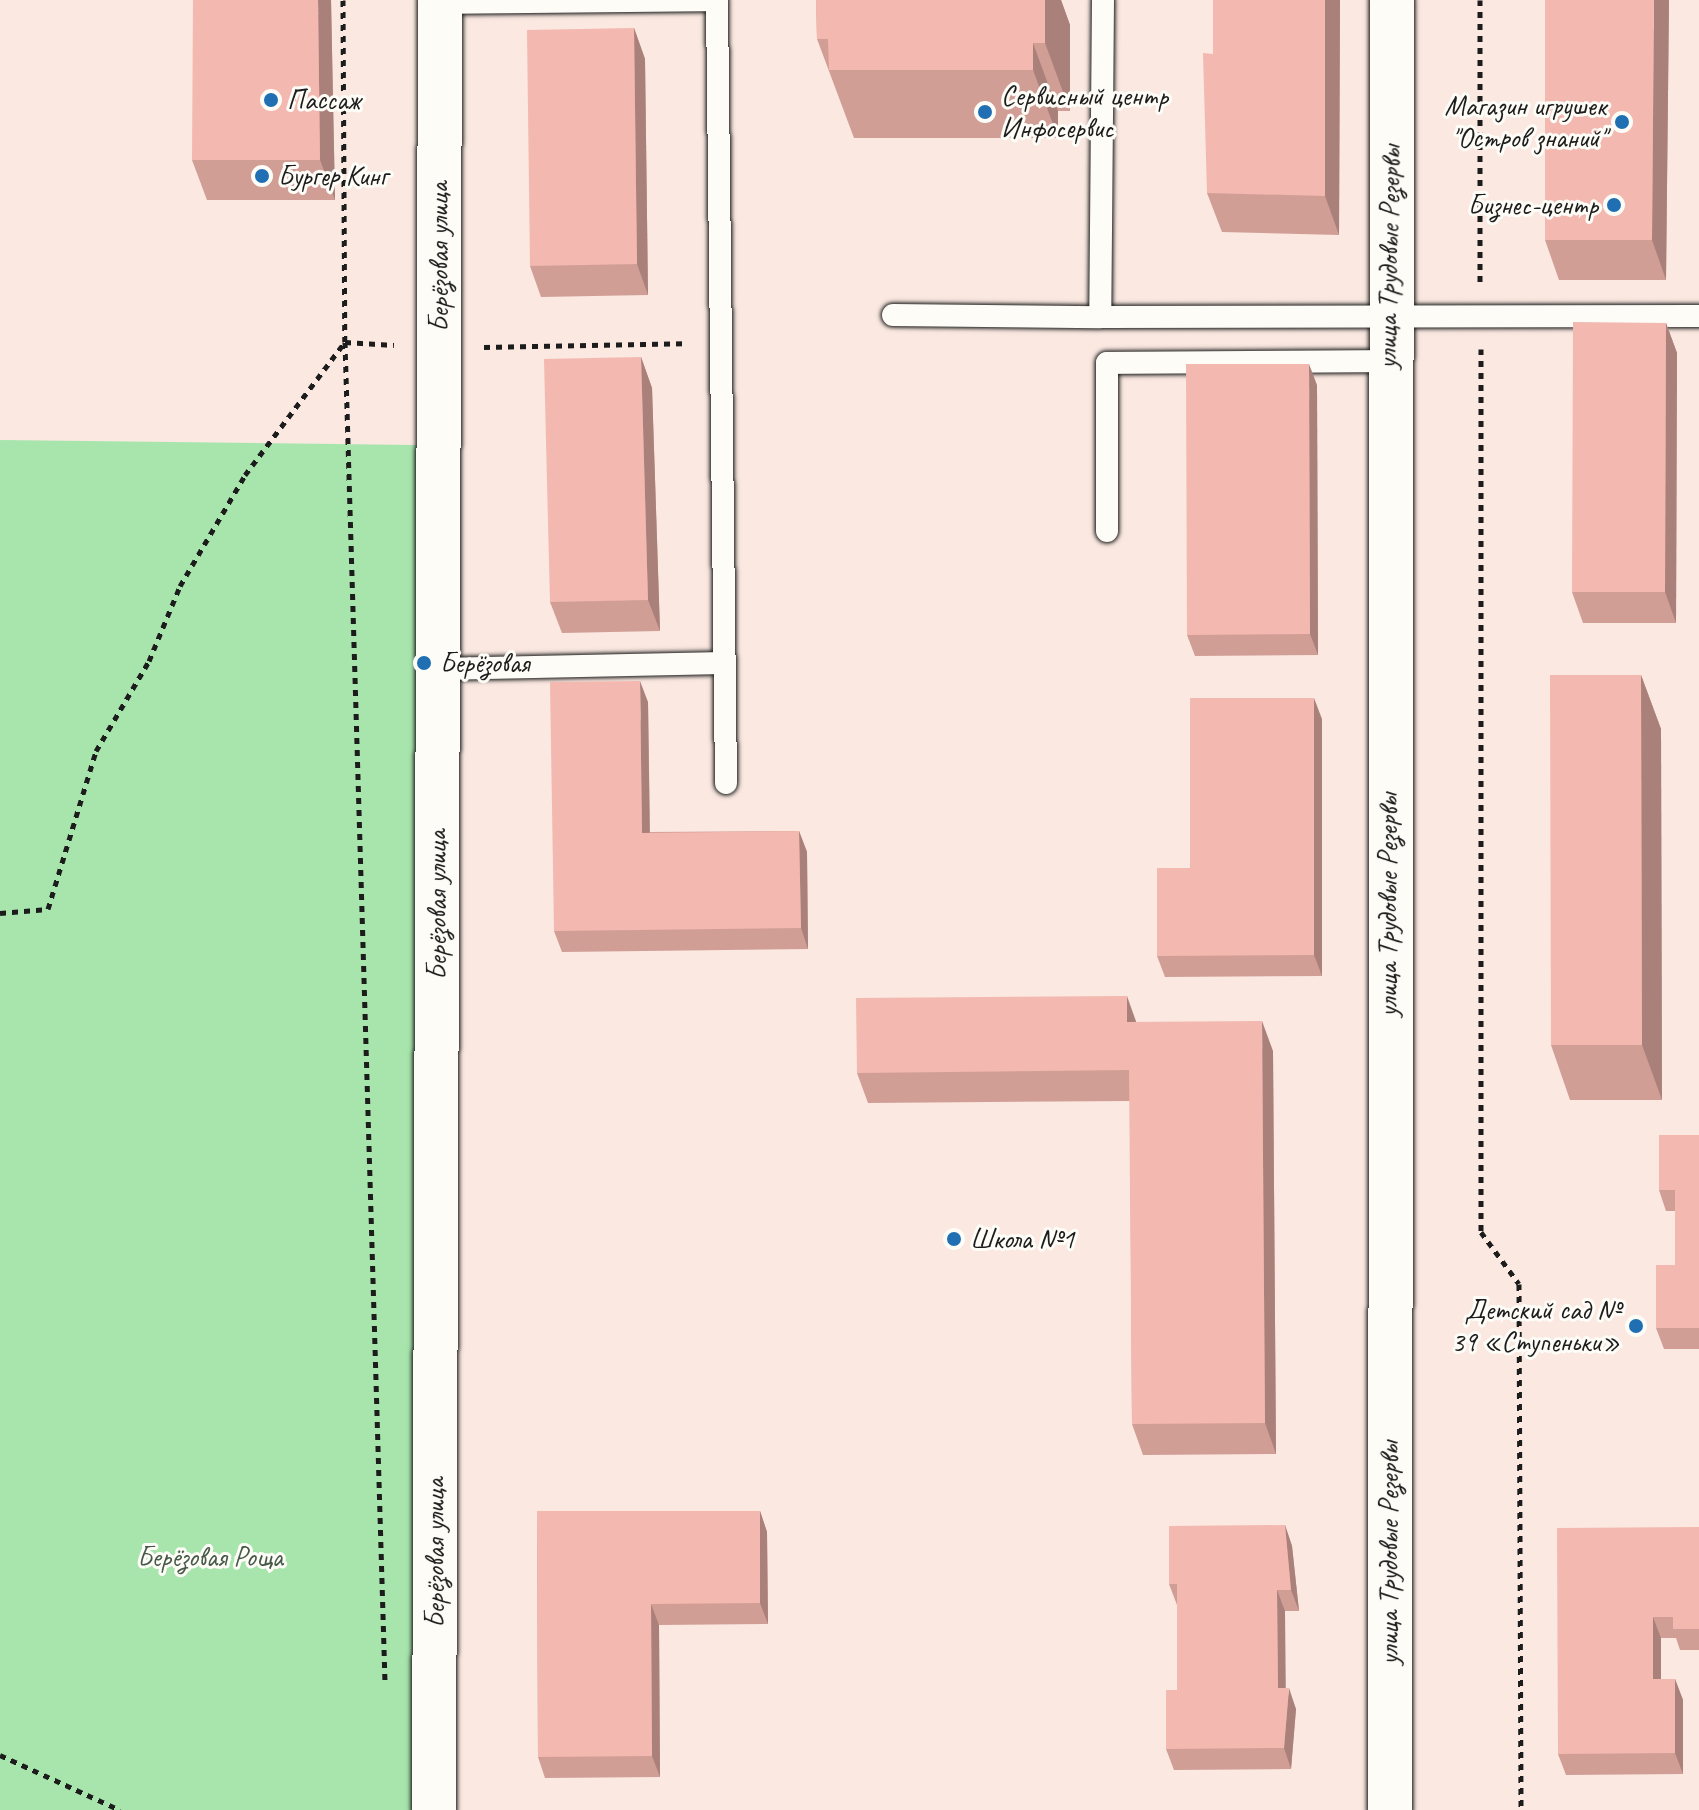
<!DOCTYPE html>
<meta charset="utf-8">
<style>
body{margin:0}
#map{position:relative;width:1699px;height:1810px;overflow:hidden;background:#fae8e1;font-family:Caveat,sans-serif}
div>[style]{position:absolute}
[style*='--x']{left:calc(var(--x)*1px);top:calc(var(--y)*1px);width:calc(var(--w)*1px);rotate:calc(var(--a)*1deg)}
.green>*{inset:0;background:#a7e5ad}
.path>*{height:5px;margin-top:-2.5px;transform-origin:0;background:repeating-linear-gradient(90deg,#1c1c1c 0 6px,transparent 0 12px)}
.roads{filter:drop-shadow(0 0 2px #1c1c1c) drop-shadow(0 0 2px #1c1c1c)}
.service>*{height:22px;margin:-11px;padding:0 11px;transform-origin:11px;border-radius:11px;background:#fdfcf7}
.tertiary>*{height:44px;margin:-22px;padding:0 22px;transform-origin:22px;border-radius:22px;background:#fdfcf7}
.wall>*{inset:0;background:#d19e96}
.shaded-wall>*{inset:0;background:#aa817a}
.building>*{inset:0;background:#f3b8af}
.dots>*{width:22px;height:22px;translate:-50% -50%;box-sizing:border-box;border:4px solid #fdfcf7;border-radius:50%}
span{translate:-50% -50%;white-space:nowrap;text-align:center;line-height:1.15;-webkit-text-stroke:6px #fdfcf7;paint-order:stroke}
.poi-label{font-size:28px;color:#1c1c1c}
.left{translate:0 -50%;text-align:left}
.right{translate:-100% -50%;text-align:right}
.street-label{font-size:28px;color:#1c1c1c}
.park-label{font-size:28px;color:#465848}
</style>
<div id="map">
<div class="green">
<div style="clip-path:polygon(0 440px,416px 445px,422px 1810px,0 1810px)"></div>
</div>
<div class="path">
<div style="--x:343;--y:0;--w:342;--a:89.7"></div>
<div style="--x:345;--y:342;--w:1344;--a:88.29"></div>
<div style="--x:1480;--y:0;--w:283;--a:90"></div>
<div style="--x:484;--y:347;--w:201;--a:-1.1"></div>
<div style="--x:1481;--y:349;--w:883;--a:90"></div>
<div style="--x:1481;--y:1232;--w:64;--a:53.8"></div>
<div style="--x:1519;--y:1284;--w:526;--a:89.78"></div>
<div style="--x:0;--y:913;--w:48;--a:-4.8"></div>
<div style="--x:48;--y:909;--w:165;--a:-73.1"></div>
<div style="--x:96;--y:751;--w:104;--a:-59.5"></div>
<div style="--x:149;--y:661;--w:81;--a:-67.5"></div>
<div style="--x:180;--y:586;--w:129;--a:-59.6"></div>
<div style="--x:245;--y:475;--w:166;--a:-53.1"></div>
<div style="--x:345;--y:342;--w:49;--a:3.5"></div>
<div style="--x:0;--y:1755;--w:132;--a:24.6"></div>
</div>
<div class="roads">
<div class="service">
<div style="--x:1103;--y:0;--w:317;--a:90.5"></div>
<div style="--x:1100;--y:317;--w:599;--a:-0.1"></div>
<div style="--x:717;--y:2;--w:781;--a:89.34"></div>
<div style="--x:440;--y:3;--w:277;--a:-0.6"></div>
<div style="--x:893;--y:315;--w:207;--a:0.6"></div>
<div style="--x:1107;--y:531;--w:168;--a:-90"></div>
<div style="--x:1107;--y:363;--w:281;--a:-0.4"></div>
<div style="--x:438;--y:669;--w:287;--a:-1.2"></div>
</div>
<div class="tertiary">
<div style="--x:434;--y:1810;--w:1810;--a:-89.81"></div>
<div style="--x:1390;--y:1810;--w:1810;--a:-89.94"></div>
</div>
</div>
<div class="wall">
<div style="clip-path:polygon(331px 0,335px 200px,207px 200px,192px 160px)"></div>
<div style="clip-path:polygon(816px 0,1061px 0,1070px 25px,1070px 111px,1058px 111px,1058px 138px,854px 138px,817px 39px)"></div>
<div style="clip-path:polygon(1340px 0,1339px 235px,1222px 232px,1207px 193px,1213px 54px)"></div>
<div style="clip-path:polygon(1669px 0,1666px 280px,1559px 280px,1545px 240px)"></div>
<div style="clip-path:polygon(634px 28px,645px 59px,648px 295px,541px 297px,530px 266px)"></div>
<div style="clip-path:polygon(1666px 323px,1677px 353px,1676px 623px,1583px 623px,1572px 592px)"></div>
<div style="clip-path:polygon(641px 357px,652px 388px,660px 631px,562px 633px,550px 602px)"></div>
<div style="clip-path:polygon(1317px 385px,1318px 655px,1195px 656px,1187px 635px)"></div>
<div style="clip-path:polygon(1641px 675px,1661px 729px,1662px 1100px,1570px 1100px,1551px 1045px)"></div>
<div style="clip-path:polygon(648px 702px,650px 832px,799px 831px,807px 852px,808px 949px,562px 952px,554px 931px)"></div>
<div style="clip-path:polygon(1322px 719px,1322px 976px,1165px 977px,1157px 956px,1190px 868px)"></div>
<div style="clip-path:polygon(1136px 1022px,1273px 1051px,1276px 1454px,1143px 1455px,1132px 1424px,1130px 1101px,868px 1103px,857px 1073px)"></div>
<div style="clip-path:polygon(1699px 1135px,1699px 1349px,1664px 1349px,1656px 1328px,1675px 1265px,1675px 1211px,1666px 1211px,1659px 1190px)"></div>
<div style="clip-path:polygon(537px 1511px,760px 1511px,767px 1532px,768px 1624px,659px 1625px,660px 1777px,545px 1778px,538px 1757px)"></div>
<div style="clip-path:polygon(1285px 1525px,1292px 1546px,1299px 1611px,1285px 1611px,1285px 1688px,1296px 1709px,1291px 1769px,1174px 1770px,1166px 1749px,1177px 1690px,1177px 1605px,1169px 1584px)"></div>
<div style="clip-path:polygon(1699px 1527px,1699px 1650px,1680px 1650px,1676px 1638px,1661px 1638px,1661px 1679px,1675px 1679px,1683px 1700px,1683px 1774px,1566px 1775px,1558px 1754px)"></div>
</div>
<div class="shaded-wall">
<div style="clip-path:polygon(318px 0,331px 0,335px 200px,320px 160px)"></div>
<div style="clip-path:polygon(1045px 0,1061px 0,1070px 25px,1070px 111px,1045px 43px)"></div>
<div style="clip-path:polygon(1325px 0,1340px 0,1339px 235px,1325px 196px)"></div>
<div style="clip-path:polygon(1654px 0,1669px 0,1666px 280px,1652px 240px)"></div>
<div style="clip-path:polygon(634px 28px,645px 59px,648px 295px,637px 264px)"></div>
<div style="clip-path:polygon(1033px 43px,1058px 111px,1058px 138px,1033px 70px)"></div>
<div style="clip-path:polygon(1666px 323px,1677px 353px,1676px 623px,1665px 592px)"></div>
<div style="clip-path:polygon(641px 357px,652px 388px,660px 631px,648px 600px)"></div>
<div style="clip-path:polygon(1309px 364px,1317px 385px,1318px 655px,1310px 634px)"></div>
<div style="clip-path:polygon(1641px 675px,1661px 729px,1662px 1100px,1642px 1045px)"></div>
<div style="clip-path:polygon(640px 681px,648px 702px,650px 854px,642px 833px)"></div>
<div style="clip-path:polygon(1314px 698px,1322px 719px,1322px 976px,1314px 955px)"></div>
<div style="clip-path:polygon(799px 831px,807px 852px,808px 949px,801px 928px)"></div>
<div style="clip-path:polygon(1127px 996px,1138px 1027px,1127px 1022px)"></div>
<div style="clip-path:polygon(1262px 1021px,1273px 1051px,1276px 1454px,1265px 1423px)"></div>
<div style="clip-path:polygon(760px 1511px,767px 1532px,768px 1624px,760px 1603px)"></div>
<div style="clip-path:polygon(1285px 1525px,1292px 1546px,1299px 1611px,1291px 1590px)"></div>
<div style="clip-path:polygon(1277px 1590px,1285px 1611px,1286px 1709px,1278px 1688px)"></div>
<div style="clip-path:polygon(651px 1604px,659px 1625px,660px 1777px,652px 1756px)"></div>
<div style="clip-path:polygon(1653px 1617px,1661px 1638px,1661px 1700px,1653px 1679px)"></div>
<div style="clip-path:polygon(1675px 1679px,1683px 1700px,1683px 1774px,1675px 1753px)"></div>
<div style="clip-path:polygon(1289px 1688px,1296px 1709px,1291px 1769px,1284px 1748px)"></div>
</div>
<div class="building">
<div style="clip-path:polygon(193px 0,318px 0,320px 160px,192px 160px)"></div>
<div style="clip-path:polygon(816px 0,1045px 0,1045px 43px,1033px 43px,1033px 70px,829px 70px,828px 39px,817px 39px)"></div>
<div style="clip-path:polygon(1213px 0,1325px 0,1325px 196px,1207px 193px,1203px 53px,1213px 54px)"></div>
<div style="clip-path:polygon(1545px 0,1654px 0,1652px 240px,1545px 240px)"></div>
<div style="clip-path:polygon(634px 28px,637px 264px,530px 266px,527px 30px)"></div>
<div style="clip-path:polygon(1573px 322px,1666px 323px,1665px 592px,1572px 592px)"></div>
<div style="clip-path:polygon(641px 357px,648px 600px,550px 602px,544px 359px)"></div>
<div style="clip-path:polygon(1186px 364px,1309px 364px,1310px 634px,1187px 635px)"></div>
<div style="clip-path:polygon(1550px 675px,1641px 675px,1642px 1045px,1551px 1045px)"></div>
<div style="clip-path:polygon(640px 681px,642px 833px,799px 831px,801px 928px,554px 931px,550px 682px)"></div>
<div style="clip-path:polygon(1190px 698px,1314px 698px,1314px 955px,1157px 956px,1157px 868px,1190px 868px)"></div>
<div style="clip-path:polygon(1127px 996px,1127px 1022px,1262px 1021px,1265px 1423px,1132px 1424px,1129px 1070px,857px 1073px,856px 998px)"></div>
<div style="clip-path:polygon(1659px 1135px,1699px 1135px,1699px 1328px,1656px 1328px,1656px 1265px,1675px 1265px,1675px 1190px,1659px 1190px)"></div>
<div style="clip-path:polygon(537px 1511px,760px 1511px,760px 1603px,651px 1604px,652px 1756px,538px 1757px)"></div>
<div style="clip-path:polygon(1285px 1525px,1291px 1590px,1277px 1590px,1278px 1688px,1289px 1688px,1284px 1748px,1166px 1749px,1166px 1690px,1177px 1690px,1177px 1584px,1169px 1584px,1169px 1526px)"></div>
<div style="clip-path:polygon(1699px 1527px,1699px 1629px,1673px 1629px,1673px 1617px,1653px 1617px,1653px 1679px,1675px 1679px,1675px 1753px,1558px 1754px,1557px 1528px)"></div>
</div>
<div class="dots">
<div style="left:271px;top:100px;background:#1f6fb2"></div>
<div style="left:985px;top:112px;background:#1f6fb2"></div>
<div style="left:1622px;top:122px;background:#1f6fb2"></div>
<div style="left:262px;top:176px;background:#1f6fb2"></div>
<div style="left:1614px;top:205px;background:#1f6fb2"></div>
<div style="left:424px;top:663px;background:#1f6fb2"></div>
<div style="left:954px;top:1239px;background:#1f6fb2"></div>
<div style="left:1636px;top:1326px;background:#1f6fb2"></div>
</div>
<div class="poi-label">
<span class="left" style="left:1001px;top:112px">Сервисный центр<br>Инфосервис</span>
<span class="left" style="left:287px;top:100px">Пассаж</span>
<span class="right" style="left:1606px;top:122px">Магазин игрушек<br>"Остров знаний"</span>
<span class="left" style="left:278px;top:176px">Бургер Кинг</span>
<span class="right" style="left:1598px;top:205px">Бизнес-центр</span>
<span class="left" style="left:440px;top:663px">Берёзовая</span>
<span class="left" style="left:970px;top:1239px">Школа №1</span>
<span class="right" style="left:1620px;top:1326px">Детский сад №<br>39 «Ступеньки»</span>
</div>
<div class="street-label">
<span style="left:439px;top:257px;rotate:-90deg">Берёзовая улица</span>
<span style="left:1389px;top:257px;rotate:-89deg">улица Трудовые Резервы</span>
<span style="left:437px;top:905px;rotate:-90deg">Берёзовая улица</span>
<span style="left:1388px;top:905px;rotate:-90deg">улица Трудовые Резервы</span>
<span style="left:435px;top:1553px;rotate:-90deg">Берёзовая улица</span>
<span style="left:1389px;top:1553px;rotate:-90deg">улица Трудовые Резервы</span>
</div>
<div class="park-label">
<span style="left:210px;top:1557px">Берёзовая Роща</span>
</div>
</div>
